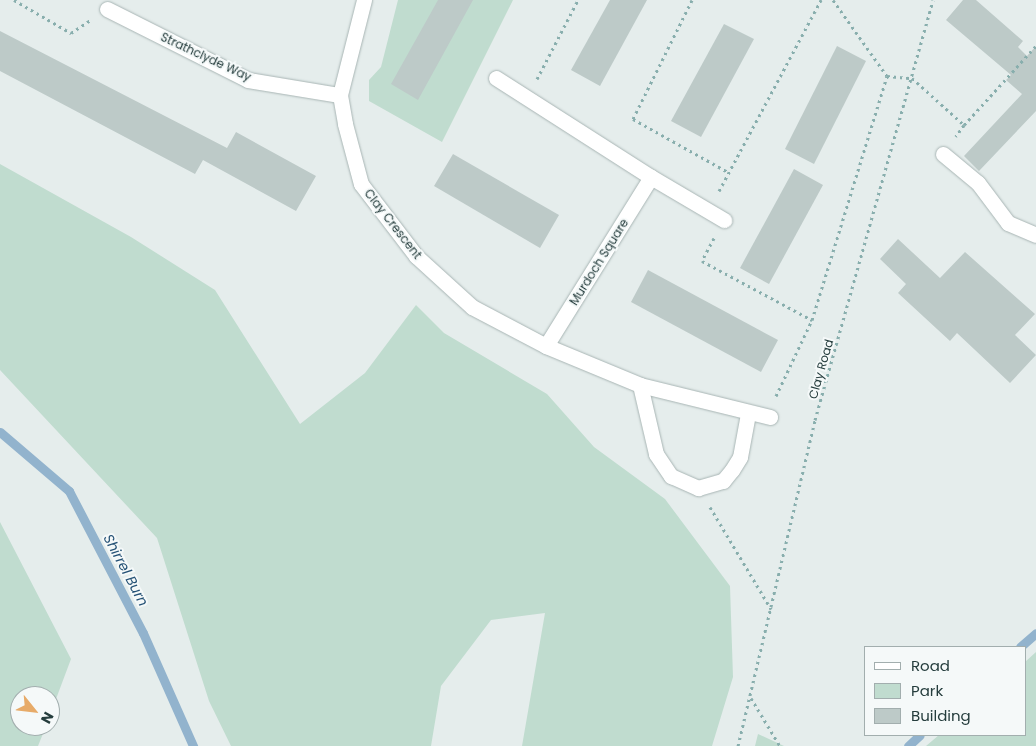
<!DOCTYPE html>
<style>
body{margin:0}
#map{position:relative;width:1036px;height:746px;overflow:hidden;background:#e5edec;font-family:Poppins,sans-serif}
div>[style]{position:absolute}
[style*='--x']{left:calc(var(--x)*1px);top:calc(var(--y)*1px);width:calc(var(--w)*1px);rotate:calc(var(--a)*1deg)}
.green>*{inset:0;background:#c0dccf}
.stream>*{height:9px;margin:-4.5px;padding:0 4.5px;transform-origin:4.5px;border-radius:4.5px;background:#92b3cd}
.building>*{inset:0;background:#bdcac8}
.path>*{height:3px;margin-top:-1.5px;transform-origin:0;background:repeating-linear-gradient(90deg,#88aead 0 2.5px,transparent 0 6.5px)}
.roads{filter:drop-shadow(0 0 1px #a8b5b4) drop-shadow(0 0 1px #a8b5b4)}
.minor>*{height:15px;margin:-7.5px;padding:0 7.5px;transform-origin:7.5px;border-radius:7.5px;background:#fff}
span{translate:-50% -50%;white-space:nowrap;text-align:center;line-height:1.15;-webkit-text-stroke:4px #f5f9f9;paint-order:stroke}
.street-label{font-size:12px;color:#253d3d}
.water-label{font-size:14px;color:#245175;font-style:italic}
.legend{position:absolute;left:864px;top:646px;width:162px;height:90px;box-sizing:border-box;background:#f5f9f9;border:1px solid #a2aeae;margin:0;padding:6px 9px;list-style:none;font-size:15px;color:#253d3d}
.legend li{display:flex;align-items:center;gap:10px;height:25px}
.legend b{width:25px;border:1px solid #a2aeae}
.north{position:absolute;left:10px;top:686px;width:50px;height:50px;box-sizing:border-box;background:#f5f9f9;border:1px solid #a2aeae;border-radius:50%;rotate:119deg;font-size:14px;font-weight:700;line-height:20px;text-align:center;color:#253d3d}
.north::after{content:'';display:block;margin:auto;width:18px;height:22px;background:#e7ab69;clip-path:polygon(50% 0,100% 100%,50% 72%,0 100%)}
</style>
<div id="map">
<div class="green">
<div style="clip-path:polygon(398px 0,513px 0,442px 142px,369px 101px,369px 80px,381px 67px)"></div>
<div style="clip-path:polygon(0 164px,131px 237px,215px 290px,300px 424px,365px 373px,416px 305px,444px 333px,547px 394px,594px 447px,665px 499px,730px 586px,733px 677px,712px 746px,522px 746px,545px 613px,491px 620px,441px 686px,431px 746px,231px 746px,209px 701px,157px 538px,0 370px)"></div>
<div style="clip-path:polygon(0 522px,71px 659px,50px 715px,50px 696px,20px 696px,20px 726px,46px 726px,38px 746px,0 746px)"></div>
<div style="clip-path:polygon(1036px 652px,1036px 746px,926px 746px,939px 735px,1025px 735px,1025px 662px)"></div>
<div style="clip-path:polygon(758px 734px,784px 746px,755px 746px)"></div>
</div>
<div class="stream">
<div style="--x:0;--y:432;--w:91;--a:40.5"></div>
<div style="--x:69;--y:491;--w:160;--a:62.5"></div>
<div style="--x:143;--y:633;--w:124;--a:66.1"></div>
<div style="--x:1020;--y:647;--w:21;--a:-41"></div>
<div style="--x:908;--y:746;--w:16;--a:-43"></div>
</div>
<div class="building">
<div style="clip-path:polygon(438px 0,473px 0,418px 100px,391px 84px)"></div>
<div style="clip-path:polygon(610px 0,647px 0,600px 86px,571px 70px)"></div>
<div style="clip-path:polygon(963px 0,976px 0,1023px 41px,1018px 47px,1027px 56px,1036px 46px,1036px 111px,979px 171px,964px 156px,1022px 94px,1006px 80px,1011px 75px,946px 20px)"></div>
<div style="clip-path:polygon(724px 24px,754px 39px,701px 137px,671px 121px)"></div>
<div style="clip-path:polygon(0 31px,227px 148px,236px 132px,316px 176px,296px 211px,203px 160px,195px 174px,0 71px)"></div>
<div style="clip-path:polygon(837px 46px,866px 61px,814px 164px,785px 149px)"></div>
<div style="clip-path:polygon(453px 154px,559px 215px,540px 248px,434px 186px)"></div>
<div style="clip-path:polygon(794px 169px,823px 185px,769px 284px,740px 268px)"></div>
<div style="clip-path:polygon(898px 239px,940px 278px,965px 252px,1035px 314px,1015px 335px,1036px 355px,1010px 383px,957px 333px,950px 341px,898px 293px,906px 284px,880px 259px)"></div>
<div style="clip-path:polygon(648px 270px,778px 340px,761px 372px,631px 302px)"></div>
</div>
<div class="path">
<div style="--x:14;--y:0;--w:66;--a:30.1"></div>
<div style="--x:71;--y:33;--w:23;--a:-34"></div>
<div style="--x:692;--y:0;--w:133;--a:116.4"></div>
<div style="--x:633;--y:119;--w:109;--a:29.2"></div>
<div style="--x:833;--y:0;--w:93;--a:54.6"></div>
<div style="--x:887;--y:76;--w:25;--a:5"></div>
<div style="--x:912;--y:78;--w:70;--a:42.1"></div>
<div style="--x:964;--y:125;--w:14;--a:126"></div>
<div style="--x:537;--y:79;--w:89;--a:-62.6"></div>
<div style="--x:964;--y:125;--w:107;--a:-47.7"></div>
<div style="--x:719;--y:191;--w:217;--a:-61.9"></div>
<div style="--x:714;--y:238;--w:26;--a:118"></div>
<div style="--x:702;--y:261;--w:125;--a:28.2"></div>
<div style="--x:812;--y:320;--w:255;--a:-72.9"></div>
<div style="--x:776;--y:396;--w:84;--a:-64.7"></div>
<div style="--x:710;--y:507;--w:119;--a:59.1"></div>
<div style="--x:751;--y:698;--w:56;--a:58.9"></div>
<div style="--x:738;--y:746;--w:335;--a:-76.7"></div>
<div style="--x:815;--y:420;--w:436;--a:-74.3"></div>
</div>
<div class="roads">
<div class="minor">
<div style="--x:364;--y:0;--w:98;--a:104.2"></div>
<div style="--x:340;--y:95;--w:29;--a:80"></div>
<div style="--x:345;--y:124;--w:62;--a:75.1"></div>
<div style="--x:361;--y:184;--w:91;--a:52.6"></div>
<div style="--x:416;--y:256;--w:76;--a:42.3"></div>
<div style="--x:472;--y:307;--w:84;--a:27.8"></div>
<div style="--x:546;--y:346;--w:102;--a:22.5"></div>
<div style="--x:640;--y:385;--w:134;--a:13.8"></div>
<div style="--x:107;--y:9;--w:158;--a:26.7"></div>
<div style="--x:248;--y:80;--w:93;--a:9.3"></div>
<div style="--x:496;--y:78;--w:184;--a:32.6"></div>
<div style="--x:651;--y:177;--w:199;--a:121.9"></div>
<div style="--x:943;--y:154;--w:45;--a:39.6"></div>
<div style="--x:978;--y:183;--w:50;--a:53.1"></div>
<div style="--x:1008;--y:223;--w:30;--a:23"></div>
<div style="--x:651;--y:177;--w:85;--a:30.5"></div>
<div style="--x:640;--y:385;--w:71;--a:76.9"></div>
<div style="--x:656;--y:454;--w:27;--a:56"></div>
<div style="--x:671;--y:476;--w:30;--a:24"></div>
<div style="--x:698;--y:488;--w:26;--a:-16"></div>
<div style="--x:723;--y:481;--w:14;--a:-51"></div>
<div style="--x:732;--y:470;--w:15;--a:-58"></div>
<div style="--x:740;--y:457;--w:44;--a:-79.5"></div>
</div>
</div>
<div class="street-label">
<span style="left:206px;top:57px;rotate:25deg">Strathclyde Way</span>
<span style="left:393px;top:224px;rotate:52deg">Clay Crescent</span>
<span style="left:599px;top:262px;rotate:-58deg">Murdoch Square</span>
<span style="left:821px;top:369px;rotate:-74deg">Clay Road</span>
</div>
<div class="water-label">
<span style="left:126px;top:570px;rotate:62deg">Shirrel Burn</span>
</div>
<ul class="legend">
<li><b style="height:6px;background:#fff"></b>Road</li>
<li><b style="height:14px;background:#c0dccf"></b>Park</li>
<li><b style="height:14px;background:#bdcac8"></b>Building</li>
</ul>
<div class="north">N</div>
</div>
